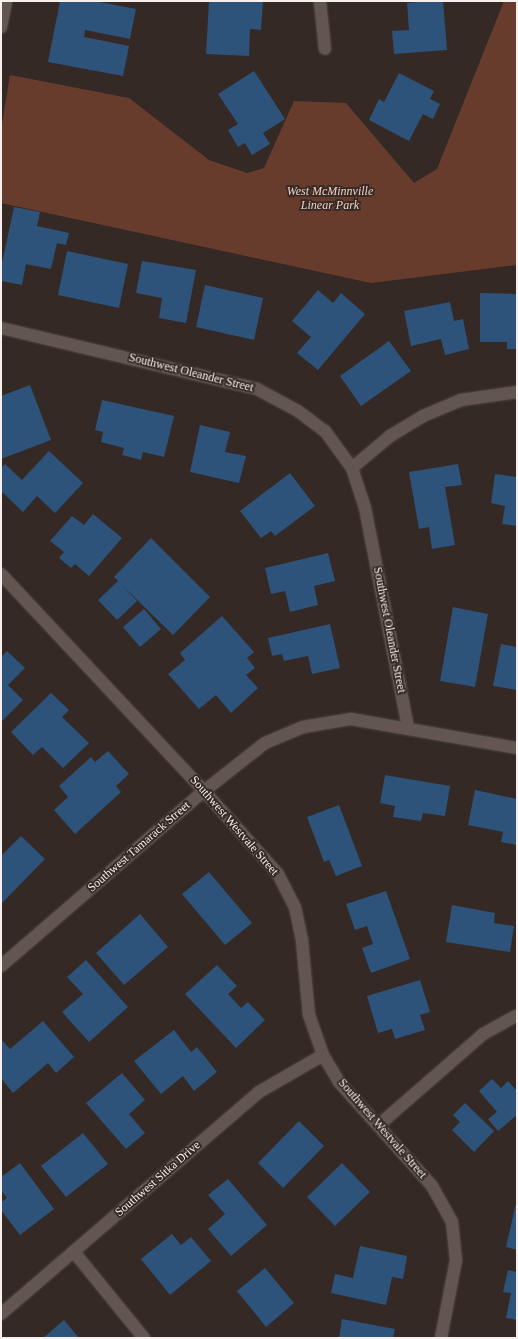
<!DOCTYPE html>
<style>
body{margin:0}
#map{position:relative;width:518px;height:1339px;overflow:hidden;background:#342924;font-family:"Times New Roman",serif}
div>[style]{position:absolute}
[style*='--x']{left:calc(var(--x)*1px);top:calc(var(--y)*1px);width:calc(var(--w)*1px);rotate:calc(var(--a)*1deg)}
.green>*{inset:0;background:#683c2c}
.building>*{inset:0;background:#2d537a}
.roads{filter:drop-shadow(0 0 1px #514743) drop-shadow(0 0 1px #514743)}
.street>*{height:12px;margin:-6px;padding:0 6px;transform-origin:6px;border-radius:6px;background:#635651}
span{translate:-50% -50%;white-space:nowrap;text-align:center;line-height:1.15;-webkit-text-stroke:3.5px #342924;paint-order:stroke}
.park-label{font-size:12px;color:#f4d1c4;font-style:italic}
.street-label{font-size:12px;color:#f8f0ed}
.frame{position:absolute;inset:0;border:2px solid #f8f0ed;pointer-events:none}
</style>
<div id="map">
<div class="green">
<div style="clip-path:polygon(504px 1px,517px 1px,517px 265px,371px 283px,1px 203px,1px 130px,10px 75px,129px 98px,209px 160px,247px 173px,264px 168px,294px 101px,346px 103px,414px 183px,437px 169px)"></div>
</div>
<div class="building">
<div style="clip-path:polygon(60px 1px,94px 1px,136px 9px,130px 39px,85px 30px,84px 37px,129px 46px,123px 76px,48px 62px)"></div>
<div style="clip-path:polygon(209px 1px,263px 1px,261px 30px,250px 29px,249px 56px,206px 54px)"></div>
<div style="clip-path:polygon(428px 1px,443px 1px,447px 50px,394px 54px,392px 31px,409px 30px,407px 3px)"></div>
<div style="clip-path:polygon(254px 71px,285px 119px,263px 133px,270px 144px,252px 155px,245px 143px,238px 147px,228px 130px,238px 124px,218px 94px)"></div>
<div style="clip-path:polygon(399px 73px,434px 91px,430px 99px,440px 104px,433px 119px,423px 114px,409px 141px,369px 120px,379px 99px,384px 102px)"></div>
<div style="clip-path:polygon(14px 207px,40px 212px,37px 226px,69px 233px,66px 245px,57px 243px,51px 269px,26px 264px,22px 285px,1px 281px,1px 268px)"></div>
<div style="clip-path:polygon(67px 251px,128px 264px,119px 308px,58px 295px)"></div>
<div style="clip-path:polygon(142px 261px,196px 270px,186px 323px,159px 318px,162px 298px,136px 293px)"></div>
<div style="clip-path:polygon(205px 285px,263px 298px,254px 340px,196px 327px)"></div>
<div style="clip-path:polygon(318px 290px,333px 303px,341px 293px,365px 314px,318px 370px,297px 353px,311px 337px,292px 321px)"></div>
<div style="clip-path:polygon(480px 293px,517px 294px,517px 349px,507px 349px,507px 342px,480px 342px)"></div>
<div style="clip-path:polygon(450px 302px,454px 321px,463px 319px,469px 349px,445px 355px,441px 339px,411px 346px,404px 311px)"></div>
<div style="clip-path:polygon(389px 341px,411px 371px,361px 406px,340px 376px)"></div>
<div style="clip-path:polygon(30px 385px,51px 440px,1px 459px,1px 396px)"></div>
<div style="clip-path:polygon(102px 400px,174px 416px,164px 457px,143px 452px,141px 460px,122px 455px,124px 448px,101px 442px,103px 432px,95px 430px)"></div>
<div style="clip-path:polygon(200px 425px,230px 432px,225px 452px,246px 456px,239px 483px,190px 472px)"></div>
<div style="clip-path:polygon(49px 451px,83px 483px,55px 513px,37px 496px,23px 512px,1px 491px,1px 468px,5px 464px,22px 480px)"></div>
<div style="clip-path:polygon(458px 464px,462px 485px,445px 487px,455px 545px,432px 549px,429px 527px,419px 529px,409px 472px)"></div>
<div style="clip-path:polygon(290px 473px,315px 506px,275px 536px,271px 531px,261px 538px,240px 511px)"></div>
<div style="clip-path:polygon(495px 474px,517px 477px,517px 526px,502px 524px,505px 506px,491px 503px)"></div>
<div style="clip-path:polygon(93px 514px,122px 538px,89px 576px,75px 564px,71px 568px,59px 558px,64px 552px,50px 541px,72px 516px,84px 525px)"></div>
<div style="clip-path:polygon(151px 538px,210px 597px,173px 635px,122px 585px,137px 601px,117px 620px,98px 600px,118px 581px,114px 577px)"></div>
<div style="clip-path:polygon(328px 553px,335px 581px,314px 586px,318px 605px,290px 612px,285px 591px,271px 594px,265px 568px)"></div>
<div style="clip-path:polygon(453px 607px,488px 614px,475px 687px,440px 681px)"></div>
<div style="clip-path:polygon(144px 609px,161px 629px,140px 647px,123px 627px)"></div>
<div style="clip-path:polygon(222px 616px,254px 652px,247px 658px,255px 668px,246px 675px,258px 688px,231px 713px,216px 695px,199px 709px,168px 674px,185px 660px,180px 653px)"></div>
<div style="clip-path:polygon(330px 624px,340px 668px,312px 674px,308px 656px,284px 661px,282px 654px,272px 656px,268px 638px)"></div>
<div style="clip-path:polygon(501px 644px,517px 647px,517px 690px,493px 686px)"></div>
<div style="clip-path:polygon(7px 651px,25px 668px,8px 685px,23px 700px,1px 722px,1px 657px)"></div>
<div style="clip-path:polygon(51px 693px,69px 710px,62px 717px,89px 743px,63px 768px,42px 747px,33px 755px,11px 732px)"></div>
<div style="clip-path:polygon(108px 751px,129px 774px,116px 786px,121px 792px,75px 834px,54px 810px,68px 797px,59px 786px,91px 757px,95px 762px)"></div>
<div style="clip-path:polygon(385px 775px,450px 786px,445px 816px,423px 813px,421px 821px,393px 817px,395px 806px,380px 803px)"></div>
<div style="clip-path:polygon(475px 790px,517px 799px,517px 845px,501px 842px,503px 832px,468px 825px)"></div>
<div style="clip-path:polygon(339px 805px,362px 866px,336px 876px,329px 860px,324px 862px,307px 817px)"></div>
<div style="clip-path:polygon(21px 836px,45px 859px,1px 904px,1px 856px)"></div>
<div style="clip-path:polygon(209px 872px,252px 923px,225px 945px,182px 894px)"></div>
<div style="clip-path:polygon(386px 891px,410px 959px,371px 973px,362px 948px,373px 944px,367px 926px,355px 930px,346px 904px)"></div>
<div style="clip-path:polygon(452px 905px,495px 913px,494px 923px,514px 926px,510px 952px,446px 942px)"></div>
<div style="clip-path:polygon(140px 914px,168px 947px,124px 985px,96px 953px)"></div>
<div style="clip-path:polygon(86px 960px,128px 1007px,89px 1042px,62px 1012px,83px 994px,67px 977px)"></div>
<div style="clip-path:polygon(217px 965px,237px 986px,228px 994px,241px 1008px,248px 1002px,265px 1020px,236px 1048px,185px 994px)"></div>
<div style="clip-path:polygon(420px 980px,430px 1012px,420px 1015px,425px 1030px,395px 1039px,392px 1029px,378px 1033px,367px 996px)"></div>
<div style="clip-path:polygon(43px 1021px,74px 1057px,56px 1073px,48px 1063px,13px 1093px,1px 1078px,1px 1039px,10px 1049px)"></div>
<div style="clip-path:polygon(174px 1030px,191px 1052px,197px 1047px,217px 1072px,194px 1091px,183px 1076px,161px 1094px,134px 1061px)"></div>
<div style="clip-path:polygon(122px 1073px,145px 1100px,129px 1114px,145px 1133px,126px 1149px,86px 1103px)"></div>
<div style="clip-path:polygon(492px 1079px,501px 1088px,508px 1081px,517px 1091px,517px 1115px,498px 1131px,488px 1119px,497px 1112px,479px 1091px)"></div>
<div style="clip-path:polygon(465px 1103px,494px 1131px,474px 1152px,452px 1130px,460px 1122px,453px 1115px)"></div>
<div style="clip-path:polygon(299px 1121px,324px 1146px,283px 1188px,258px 1163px)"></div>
<div style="clip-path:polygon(83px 1133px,108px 1164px,66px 1197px,41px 1166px)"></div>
<div style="clip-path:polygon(20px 1163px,54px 1209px,20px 1235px,1px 1210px,1px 1202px,7px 1198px,1px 1190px,1px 1177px)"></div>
<div style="clip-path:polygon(342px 1163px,370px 1192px,335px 1226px,307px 1197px)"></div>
<div style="clip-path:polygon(228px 1179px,267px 1225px,231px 1256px,208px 1229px,225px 1214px,208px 1195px)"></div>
<div style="clip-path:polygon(516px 1203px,517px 1203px,517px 1250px,506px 1247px)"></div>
<div style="clip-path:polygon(172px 1234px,181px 1245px,191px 1237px,211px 1261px,170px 1295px,141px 1259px)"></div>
<div style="clip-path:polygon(360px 1246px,407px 1256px,403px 1279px,392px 1277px,386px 1305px,331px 1293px,335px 1274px,353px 1278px)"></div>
<div style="clip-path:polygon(265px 1268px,294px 1303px,266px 1327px,237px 1291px)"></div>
<div style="clip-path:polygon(508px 1270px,517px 1272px,517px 1320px,506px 1318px,511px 1293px,503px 1292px)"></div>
<div style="clip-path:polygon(342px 1319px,395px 1329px,393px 1338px,339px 1338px)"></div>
<div style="clip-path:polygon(64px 1320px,79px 1338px,43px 1338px)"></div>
</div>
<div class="roads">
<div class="street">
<div style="--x:320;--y:1;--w:48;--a:84.1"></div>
<div style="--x:1;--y:27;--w:26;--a:-79"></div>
<div style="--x:1;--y:328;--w:263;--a:13.4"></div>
<div style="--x:257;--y:389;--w:47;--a:28.2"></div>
<div style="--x:298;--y:411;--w:34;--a:37"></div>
<div style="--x:325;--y:431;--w:46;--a:53.9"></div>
<div style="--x:352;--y:468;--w:42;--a:72"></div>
<div style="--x:365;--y:508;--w:223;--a:78.9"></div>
<div style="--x:352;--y:468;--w:50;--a:-40.1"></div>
<div style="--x:390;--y:436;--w:39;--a:-31"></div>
<div style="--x:423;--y:416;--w:41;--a:-22.8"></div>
<div style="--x:461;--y:400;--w:57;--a:-8.1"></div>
<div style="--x:1;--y:574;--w:297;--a:46.9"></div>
<div style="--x:204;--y:791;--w:111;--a:48.3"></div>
<div style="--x:278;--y:874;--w:37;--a:63"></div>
<div style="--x:295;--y:907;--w:35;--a:78"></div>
<div style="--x:302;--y:941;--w:74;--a:84.6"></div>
<div style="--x:309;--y:1015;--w:42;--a:70.7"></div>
<div style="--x:323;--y:1055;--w:31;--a:59"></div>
<div style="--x:339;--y:1082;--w:140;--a:48.2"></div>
<div style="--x:432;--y:1186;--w:41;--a:60.9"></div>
<div style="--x:452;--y:1222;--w:38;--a:84"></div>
<div style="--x:456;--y:1260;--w:79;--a:100.9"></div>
<div style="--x:1;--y:966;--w:268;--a:-40.8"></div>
<div style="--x:204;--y:791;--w:78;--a:-38.2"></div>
<div style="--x:265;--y:743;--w:41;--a:-22.8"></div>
<div style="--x:303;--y:727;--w:49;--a:-9.5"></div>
<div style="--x:351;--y:719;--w:169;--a:9.9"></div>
<div style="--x:380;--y:1124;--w:137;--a:-41.1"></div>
<div style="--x:483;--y:1034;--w:37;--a:-29"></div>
<div style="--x:74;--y:1252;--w:111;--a:50.9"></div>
<div style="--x:1;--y:1314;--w:340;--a:-40.7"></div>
<div style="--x:259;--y:1092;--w:74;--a:-30"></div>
</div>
</div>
<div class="park-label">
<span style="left:330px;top:199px">West McMinnville<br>Linear Park</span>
</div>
<div class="street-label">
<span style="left:191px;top:373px;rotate:14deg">Southwest Oleander Street</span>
<span style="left:389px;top:630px;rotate:79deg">Southwest Oleander Street</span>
<span style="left:234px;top:826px;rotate:49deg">Southwest Westvale Street</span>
<span style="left:139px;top:847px;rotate:-41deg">Southwest Tamarack Street</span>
<span style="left:382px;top:1129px;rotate:49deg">Southwest Westvale Street</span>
<span style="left:158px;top:1179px;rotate:-41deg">Southwest Sitka Drive</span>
</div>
<div class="frame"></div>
</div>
